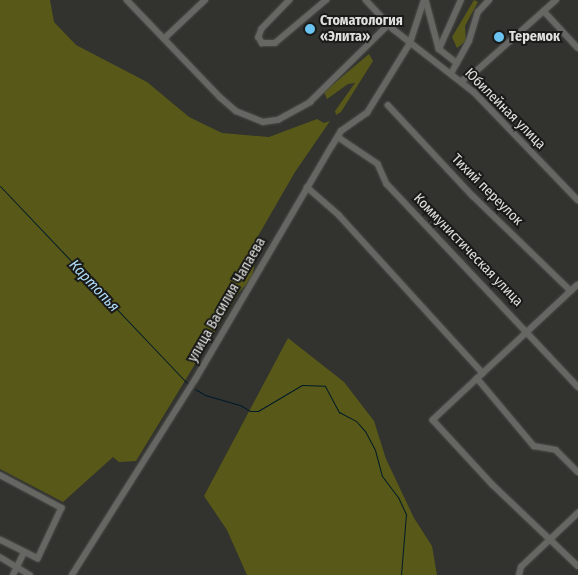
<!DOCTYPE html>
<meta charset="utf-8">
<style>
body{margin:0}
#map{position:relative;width:578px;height:575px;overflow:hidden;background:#32322f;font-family:"Fira Sans Condensed",sans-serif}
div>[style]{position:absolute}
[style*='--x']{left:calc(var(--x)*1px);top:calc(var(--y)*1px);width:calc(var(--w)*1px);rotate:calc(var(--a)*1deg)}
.green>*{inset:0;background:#585918}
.stream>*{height:1px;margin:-0.5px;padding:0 0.5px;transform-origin:0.5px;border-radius:0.5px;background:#001a29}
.roads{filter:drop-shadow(0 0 1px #4d4d4b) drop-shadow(0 0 1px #4d4d4b)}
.minor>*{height:5.5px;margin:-2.75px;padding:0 2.75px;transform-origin:2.75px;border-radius:2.75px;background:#666662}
.dots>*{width:14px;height:14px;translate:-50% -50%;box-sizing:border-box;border:2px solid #1a1a18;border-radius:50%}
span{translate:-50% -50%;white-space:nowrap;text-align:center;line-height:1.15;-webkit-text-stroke:4px #1a1a18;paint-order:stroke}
.poi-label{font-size:14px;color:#e0e0de;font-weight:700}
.left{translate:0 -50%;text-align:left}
.street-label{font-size:14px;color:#e0e0de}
.water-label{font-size:15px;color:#addaf4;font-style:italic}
</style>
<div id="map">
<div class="green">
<div style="clip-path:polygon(0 0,50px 0,54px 22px,76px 45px,147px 82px,189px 117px,222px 133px,269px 137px,317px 119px,324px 123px,330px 121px,295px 172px,247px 255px,255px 260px,252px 279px,239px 292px,136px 461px,119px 462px,113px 457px,63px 502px,0 469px)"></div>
<div style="clip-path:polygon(474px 0,478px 2px,465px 26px,466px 41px,457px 48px,452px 37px)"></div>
<div style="clip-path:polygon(369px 54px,373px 61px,341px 112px,336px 115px,335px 111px,355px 83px,348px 84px,327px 99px,324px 92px)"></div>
<div style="clip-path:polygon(288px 338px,344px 382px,374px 421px,386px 459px,414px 518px,432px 546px,437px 575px,247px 575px,227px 530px,204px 496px)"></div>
</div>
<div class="stream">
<div style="--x:0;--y:186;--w:274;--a:46.5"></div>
<div style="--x:195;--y:389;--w:12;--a:31"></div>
<div style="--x:205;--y:395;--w:36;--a:16"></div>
<div style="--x:240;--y:405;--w:12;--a:31"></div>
<div style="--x:250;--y:411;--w:8;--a:0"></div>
<div style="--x:258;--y:411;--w:51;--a:-30.6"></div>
<div style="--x:302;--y:385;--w:23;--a:2"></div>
<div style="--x:325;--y:386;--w:30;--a:62"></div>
<div style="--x:339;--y:412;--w:19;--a:28"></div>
<div style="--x:356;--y:421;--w:13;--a:48"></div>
<div style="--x:365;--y:431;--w:21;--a:62"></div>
<div style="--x:375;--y:450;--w:27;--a:75"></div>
<div style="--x:382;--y:476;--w:26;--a:53"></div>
<div style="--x:398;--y:497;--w:19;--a:65"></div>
<div style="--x:406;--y:514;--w:61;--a:94.7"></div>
</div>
<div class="roads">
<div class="minor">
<div style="--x:127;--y:0;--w:134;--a:46.2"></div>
<div style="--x:220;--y:97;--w:21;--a:41"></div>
<div style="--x:236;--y:111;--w:29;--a:22"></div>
<div style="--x:263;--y:122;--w:15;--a:-8"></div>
<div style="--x:278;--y:120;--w:37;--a:-29"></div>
<div style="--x:310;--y:102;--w:110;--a:-44.6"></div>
<div style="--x:290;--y:0;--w:40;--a:134"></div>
<div style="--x:262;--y:29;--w:9;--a:111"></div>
<div style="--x:259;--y:37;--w:7;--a:63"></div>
<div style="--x:262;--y:43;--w:13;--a:0"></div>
<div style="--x:275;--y:43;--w:67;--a:-40.1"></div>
<div style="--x:366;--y:0;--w:40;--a:47"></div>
<div style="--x:393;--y:29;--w:103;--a:37.9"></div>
<div style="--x:474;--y:92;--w:150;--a:46.1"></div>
<div style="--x:426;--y:0;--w:51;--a:75.1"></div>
<div style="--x:439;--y:49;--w:23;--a:38"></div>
<div style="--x:544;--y:11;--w:50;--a:47.4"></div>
<div style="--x:165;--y:38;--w:55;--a:-43.5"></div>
<div style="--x:440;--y:47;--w:51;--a:-65.9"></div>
<div style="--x:452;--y:72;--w:35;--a:-61"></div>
<div style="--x:469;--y:41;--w:30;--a:-73"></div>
<div style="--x:478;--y:12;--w:16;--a:-47"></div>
<div style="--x:461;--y:81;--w:14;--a:-30"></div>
<div style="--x:473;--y:74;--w:111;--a:-41.7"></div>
<div style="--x:388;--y:105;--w:125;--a:47"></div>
<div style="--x:473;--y:196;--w:136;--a:44.1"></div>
<div style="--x:338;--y:137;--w:48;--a:34"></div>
<div style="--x:378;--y:164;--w:22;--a:66"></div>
<div style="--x:387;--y:184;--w:279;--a:46.7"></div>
<div style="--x:307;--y:187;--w:43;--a:41.2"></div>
<div style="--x:339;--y:215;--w:214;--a:47.7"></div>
<div style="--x:578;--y:285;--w:198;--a:137"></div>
<div style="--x:433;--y:420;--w:88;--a:47.3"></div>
<div style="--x:493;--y:485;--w:117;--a:43.6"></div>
<div style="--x:477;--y:378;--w:89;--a:50"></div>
<div style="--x:534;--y:446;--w:22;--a:10"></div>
<div style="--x:556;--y:450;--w:31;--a:45"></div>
<div style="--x:0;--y:475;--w:70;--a:28"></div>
<div style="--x:62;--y:508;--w:56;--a:115.2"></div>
<div style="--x:38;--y:559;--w:42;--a:-153.4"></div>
<div style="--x:0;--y:557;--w:35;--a:31"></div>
<div style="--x:13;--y:575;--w:25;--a:-64"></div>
<div style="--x:72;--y:575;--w:231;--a:-57.8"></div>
<div style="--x:195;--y:380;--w:271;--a:-59.7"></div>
<div style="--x:332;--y:146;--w:17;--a:-59"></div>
<div style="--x:341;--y:131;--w:32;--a:-35"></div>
<div style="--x:367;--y:113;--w:82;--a:-58.4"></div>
<div style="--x:410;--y:43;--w:45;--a:-72"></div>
<div style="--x:519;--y:575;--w:8;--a:-76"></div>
<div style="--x:521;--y:567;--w:79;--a:-43.5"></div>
</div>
</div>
<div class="dots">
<div style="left:310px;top:29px;background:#6ac3f1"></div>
<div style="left:499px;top:37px;background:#6ac3f1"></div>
</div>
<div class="poi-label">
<span class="left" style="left:320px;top:29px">Стоматология<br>«Элита»</span>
<span class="left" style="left:509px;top:37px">Теремок</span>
</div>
<div class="street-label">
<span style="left:505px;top:109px;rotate:45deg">Юбилейная улица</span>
<span style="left:487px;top:190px;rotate:45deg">Тихий переулок</span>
<span style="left:468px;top:250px;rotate:46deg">Коммунистическая улица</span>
<span style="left:227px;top:300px;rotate:-60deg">улица Василия Чапаева</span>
</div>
<div class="water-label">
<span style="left:94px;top:286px;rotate:47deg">Картопья</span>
</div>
</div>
